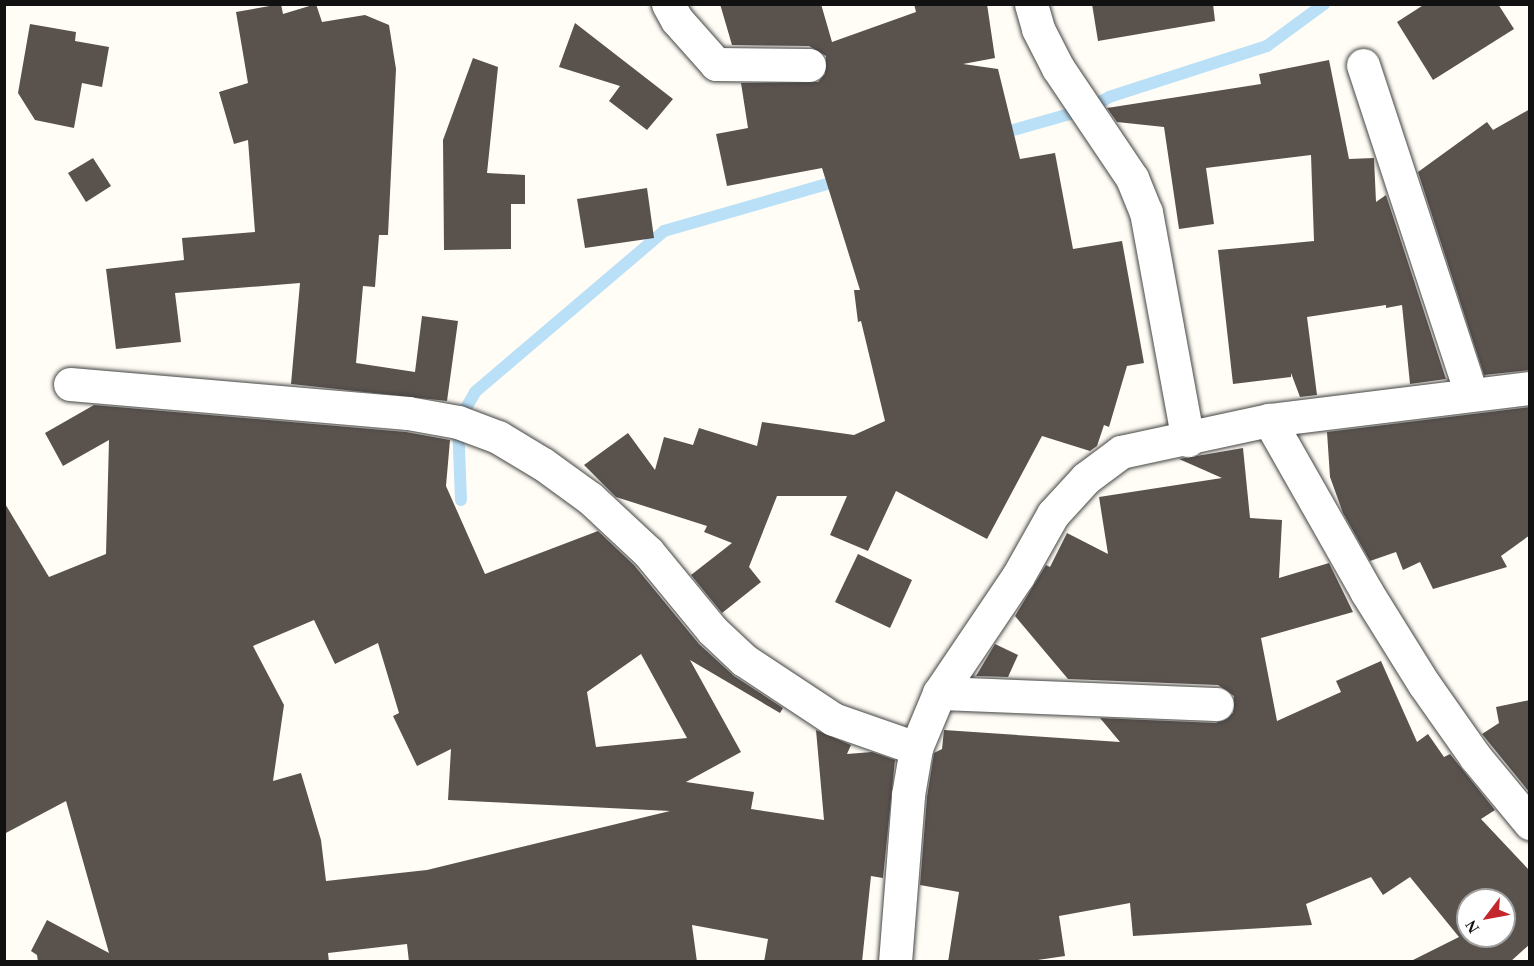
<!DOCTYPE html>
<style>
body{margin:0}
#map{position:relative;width:1534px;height:966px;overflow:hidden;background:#fffdf5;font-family:Georgia,serif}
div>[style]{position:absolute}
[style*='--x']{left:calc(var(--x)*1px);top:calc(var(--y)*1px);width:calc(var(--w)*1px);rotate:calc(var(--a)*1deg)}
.stream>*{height:12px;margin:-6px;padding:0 6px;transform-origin:6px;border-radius:6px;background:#b9e0f7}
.building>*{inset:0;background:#5a524d}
.roads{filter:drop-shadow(0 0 2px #444) drop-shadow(0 0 2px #444)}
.street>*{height:33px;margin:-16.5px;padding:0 16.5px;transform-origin:16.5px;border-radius:16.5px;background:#fff}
span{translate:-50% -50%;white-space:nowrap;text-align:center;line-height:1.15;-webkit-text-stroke:6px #fff;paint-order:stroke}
.frame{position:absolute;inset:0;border:6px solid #111;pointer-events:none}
.north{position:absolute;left:1456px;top:888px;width:60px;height:60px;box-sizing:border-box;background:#fff;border:2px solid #a0a0a0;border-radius:50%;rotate:238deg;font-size:16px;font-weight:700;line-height:24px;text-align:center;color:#111}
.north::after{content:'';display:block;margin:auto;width:21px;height:27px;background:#c4262e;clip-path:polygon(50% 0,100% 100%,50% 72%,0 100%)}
</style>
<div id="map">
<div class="stream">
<div style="--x:999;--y:134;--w:88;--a:-15.8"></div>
<div style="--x:1084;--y:110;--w:28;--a:-27"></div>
<div style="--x:1109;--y:97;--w:166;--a:-17.9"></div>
<div style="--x:1267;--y:46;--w:71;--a:-36.4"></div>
<div style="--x:461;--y:500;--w:78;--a:-92.2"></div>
<div style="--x:458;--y:422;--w:34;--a:-60"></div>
<div style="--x:475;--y:392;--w:248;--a:-40.4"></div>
<div style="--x:664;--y:231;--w:184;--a:-16.1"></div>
</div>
<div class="building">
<div style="clip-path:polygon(281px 4px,283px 14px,316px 4px,322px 22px,365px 15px,389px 25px,396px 69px,388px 235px,379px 235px,375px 287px,363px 286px,356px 363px,415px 372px,422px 316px,458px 321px,447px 401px,291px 384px,300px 283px,175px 293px,181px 342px,116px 349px,106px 269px,184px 260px,182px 238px,255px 232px,248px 140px,234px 144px,219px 92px,248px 83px,236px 12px)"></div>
<div style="clip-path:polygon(720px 4px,821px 4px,832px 42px,916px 12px,914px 4px,987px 4px,995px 58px,963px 64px,998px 69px,1020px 159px,1055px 153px,1073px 249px,1122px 241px,1144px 363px,1127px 366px,1109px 427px,1104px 425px,1097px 446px,1090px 451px,1042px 436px,987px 539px,896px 491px,868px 551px,830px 535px,847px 496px,777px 496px,749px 567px,761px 582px,722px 613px,691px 575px,732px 543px,704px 532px,707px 526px,616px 497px,584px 465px,628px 433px,655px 470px,664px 437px,693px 445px,699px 428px,757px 446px,762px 422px,854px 435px,885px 421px,861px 321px,858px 322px,854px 290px,860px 290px,822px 168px,727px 186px,716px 134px,748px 128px,741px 83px,818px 82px,825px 74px,826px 56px,809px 46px,732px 45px)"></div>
<div style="clip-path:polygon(1092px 4px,1213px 4px,1215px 21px,1098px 41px)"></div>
<div style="clip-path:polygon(1425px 4px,1498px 4px,1514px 29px,1433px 80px,1397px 22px)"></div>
<div style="clip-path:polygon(575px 23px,673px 99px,647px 130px,609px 101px,620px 86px,559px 67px)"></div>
<div style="clip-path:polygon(30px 24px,76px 32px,75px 41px,109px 47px,102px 87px,82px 83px,74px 128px,35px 120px,18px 93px)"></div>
<div style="clip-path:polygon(473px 58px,498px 67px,487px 173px,525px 175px,525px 204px,511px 204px,511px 249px,444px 250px,443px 140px)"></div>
<div style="clip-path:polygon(1329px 60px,1349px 159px,1374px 158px,1376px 202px,1386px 195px,1446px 379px,1410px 384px,1402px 305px,1386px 308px,1386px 305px,1307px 317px,1317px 395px,1300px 397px,1291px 373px,1291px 377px,1233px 384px,1218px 250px,1314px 241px,1311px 155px,1206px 168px,1214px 224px,1179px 229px,1164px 127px,1117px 122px,1107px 108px,1261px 84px,1259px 74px)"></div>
<div style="clip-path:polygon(1530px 109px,1530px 370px,1484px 375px,1418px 172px,1487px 122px,1493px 130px)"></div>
<div style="clip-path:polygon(93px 158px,111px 186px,86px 202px,68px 173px)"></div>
<div style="clip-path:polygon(647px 188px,654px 238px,585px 248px,577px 199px)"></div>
<div style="clip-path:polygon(evenodd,94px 405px,406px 432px,450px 440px,446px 486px,485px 574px,598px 531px,634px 565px,699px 644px,734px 676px,783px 708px,780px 713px,690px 660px,741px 752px,686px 782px,754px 792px,751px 809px,824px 820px,816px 730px,851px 745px,847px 754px,872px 752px,895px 760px,883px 878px,871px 876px,862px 962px,764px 962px,768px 939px,692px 925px,697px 962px,409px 962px,407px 944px,328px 953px,329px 962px,38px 962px,37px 955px,31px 951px,47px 920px,109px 953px,66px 801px,4px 834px,4px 502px,49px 577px,106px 554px,109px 440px,63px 466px,45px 433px,94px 405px,314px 620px,335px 664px,378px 643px,399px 713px,393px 716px,417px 766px,451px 749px,448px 800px,670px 811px,427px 870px,326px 881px,321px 840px,301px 773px,273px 781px,284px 705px,253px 646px,314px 620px,94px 405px,641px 654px,687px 738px,596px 747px,587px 692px,641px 654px)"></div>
<div style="clip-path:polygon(1530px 407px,1530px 535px,1501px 556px,1507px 567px,1433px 589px,1420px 562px,1403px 570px,1396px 552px,1370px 561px,1343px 513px,1330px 477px,1327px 432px)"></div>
<div style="clip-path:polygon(evenodd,1243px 448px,1250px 518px,1282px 520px,1279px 578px,1329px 563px,1353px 612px,1261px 638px,1277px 721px,1341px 692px,1336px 681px,1381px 661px,1417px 742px,1428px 734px,1444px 757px,1450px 754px,1495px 810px,1481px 819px,1530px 871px,1530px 944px,1510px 962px,1409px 962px,1459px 937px,1410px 877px,1383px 895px,1371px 877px,1306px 904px,1312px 925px,1133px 936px,1130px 903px,1059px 916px,1065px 956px,1024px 962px,948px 962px,959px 892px,920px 885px,927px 797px,934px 753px,942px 749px,944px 730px,1120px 742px,1100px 718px,1216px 723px,1233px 713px,1234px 696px,1218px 685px,1068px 679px,1015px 616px,1046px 565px,1050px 567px,1067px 533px,1108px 554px,1099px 497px,1222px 478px,1179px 459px,1243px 448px,1468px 900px,1504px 900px,1504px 936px,1468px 936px,1468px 900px)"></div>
<div style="clip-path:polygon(858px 554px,912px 580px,890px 628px,835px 602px)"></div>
<div style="clip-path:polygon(995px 644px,1018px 655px,1008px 677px,976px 676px)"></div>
<div style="clip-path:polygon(1530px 700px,1530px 793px,1482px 734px,1499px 723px,1496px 707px)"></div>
</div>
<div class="roads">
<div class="street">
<div style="--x:668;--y:4;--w:18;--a:61"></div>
<div style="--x:677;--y:20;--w:59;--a:48.4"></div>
<div style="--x:716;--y:64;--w:93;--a:0.6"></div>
<div style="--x:1031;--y:4;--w:26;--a:74"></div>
<div style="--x:1038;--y:29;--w:44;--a:62.9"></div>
<div style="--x:1058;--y:68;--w:133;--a:56.1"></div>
<div style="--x:1132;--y:178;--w:37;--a:68"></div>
<div style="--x:1146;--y:212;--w:232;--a:79.6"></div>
<div style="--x:1363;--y:65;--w:346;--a:71.8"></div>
<div style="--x:70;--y:384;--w:339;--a:4.9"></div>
<div style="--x:408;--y:413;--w:51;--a:10.2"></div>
<div style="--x:458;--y:422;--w:43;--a:20.6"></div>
<div style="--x:498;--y:437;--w:52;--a:31"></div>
<div style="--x:543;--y:464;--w:58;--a:35.9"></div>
<div style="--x:590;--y:498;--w:79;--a:43"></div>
<div style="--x:648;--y:552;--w:101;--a:50.6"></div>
<div style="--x:712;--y:630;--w:44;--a:43.2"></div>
<div style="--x:744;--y:660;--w:107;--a:33.5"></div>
<div style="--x:833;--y:719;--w:88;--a:19.3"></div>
<div style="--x:1269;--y:420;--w:197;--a:60.4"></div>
<div style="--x:1366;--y:591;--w:110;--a:58.1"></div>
<div style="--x:1424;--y:684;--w:90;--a:54.9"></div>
<div style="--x:1476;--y:758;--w:85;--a:50.3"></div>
<div style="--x:939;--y:693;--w:278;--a:2.3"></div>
<div style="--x:895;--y:962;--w:168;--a:-85.5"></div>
<div style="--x:908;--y:795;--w:48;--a:-80.3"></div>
<div style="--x:916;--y:748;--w:60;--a:-67.3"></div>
<div style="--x:939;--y:693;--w:141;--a:-56"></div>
<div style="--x:1018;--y:576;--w:71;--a:-60.6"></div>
<div style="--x:1053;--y:514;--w:49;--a:-47.5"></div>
<div style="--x:1086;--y:478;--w:44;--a:-36.6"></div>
<div style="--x:1121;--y:452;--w:151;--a:-12.2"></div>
<div style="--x:1269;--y:420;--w:263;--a:-7"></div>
</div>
</div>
<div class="frame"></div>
<div class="north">N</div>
</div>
